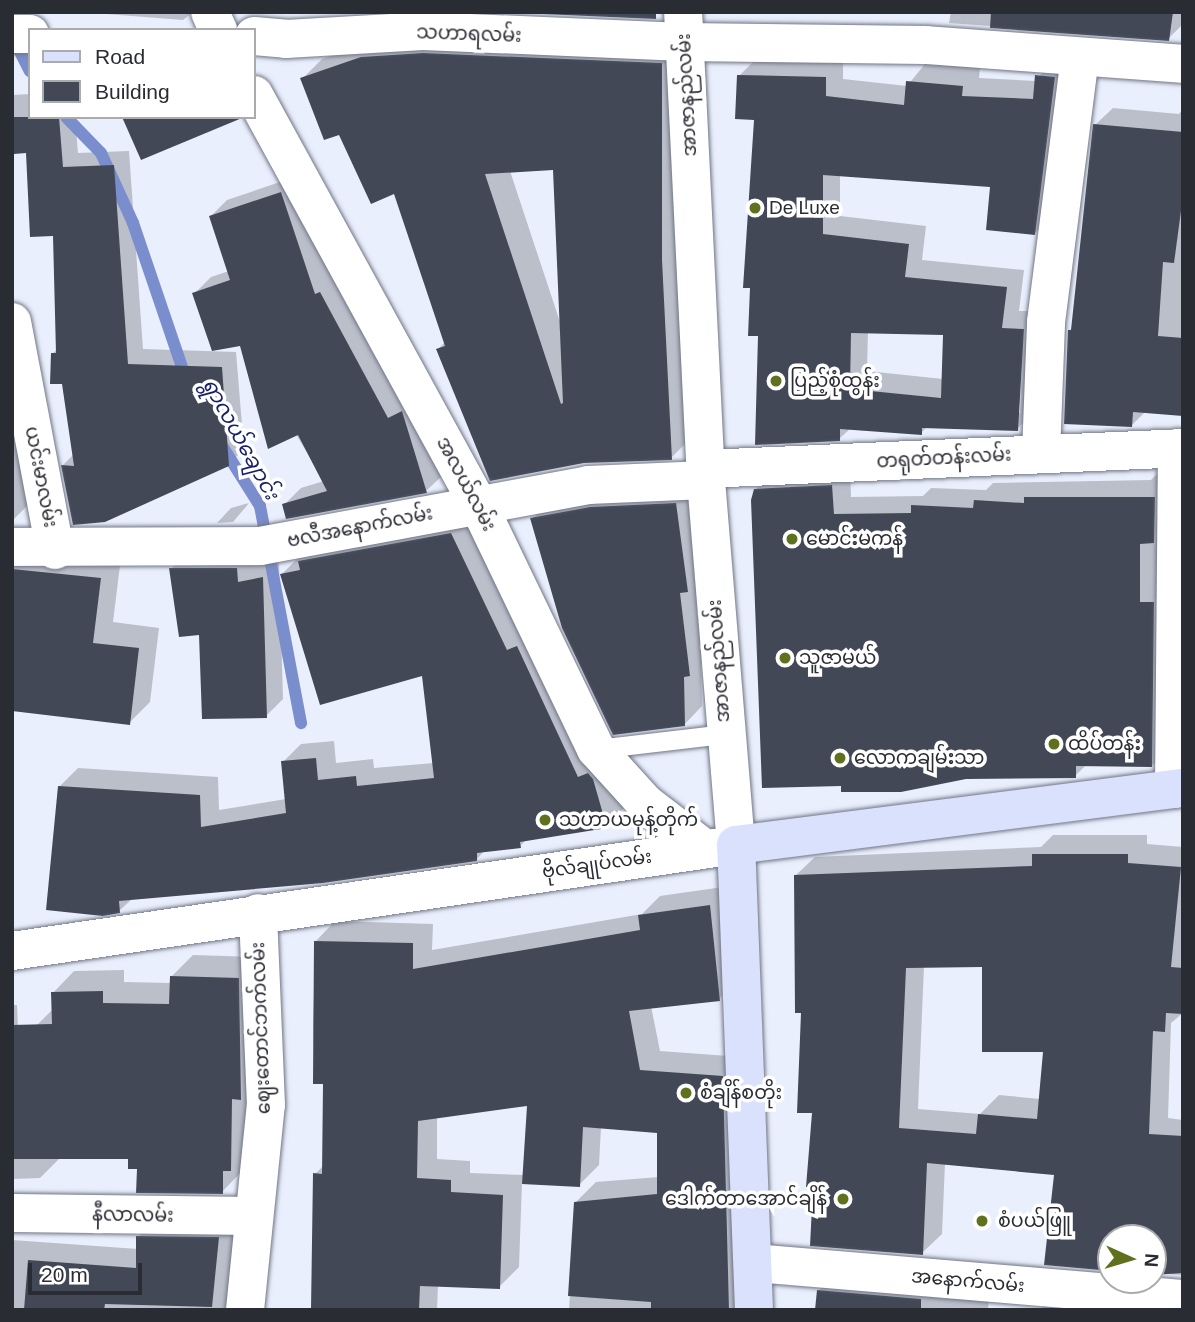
<!DOCTYPE html>
<meta charset="utf-8">
<style>
body{margin:0}
#map{position:relative;width:1195px;height:1322px;overflow:hidden;background:#eaeffd;font-family:Arial,"Noto Sans Myanmar",sans-serif}
div>[style]{position:absolute}
[style*='--x']{left:calc(var(--x)*1px);top:calc(var(--y)*1px);width:calc(var(--w)*1px);rotate:calc(var(--a)*1deg)}
.shadow>*{inset:0;background:#0003}
.stream>*{height:12px;margin:-6px;padding:0 6px;transform-origin:6px;border-radius:6px;background:#7a8dcc}
.building>*{inset:0;background:#434857}
.roads{filter:drop-shadow(0 0 2px #707585) drop-shadow(0 0 2px #707585)}
.service>*{height:19px;margin:-9.5px;padding:0 9.5px;transform-origin:9.5px;border-radius:9.5px;background:#fff}
.minor>*{height:38px;margin:-19px;padding:0 19px;transform-origin:19px;border-radius:19px;background:#fff}
.tertiary>*{height:38px;margin:-19px;padding:0 19px;transform-origin:19px;border-radius:19px;background:#fff}
.secondary>*{height:38px;margin:-19px;padding:0 19px;transform-origin:19px;border-radius:19px;background:#d9e1fc}
.dots>*{width:19px;height:19px;translate:-50% -50%;box-sizing:border-box;border:4px solid #fff;border-radius:50%}
span{translate:-50% -50%;white-space:nowrap;text-align:center;line-height:1.15;-webkit-text-stroke:7px #fff;paint-order:stroke}
.street-label{font-size:19px;color:#2a2c33}
.poi-label{font-size:19px;color:#2a2c33}
.left{translate:0 -50%;text-align:left}
.right{translate:-100% -50%;text-align:right}
.water-label{font-size:21px;color:#171f69;font-style:italic}
.frame{position:absolute;inset:0;border:14px solid #2a2c33;pointer-events:none}
.legend{position:absolute;left:28px;top:28px;width:228px;height:91px;box-sizing:border-box;background:#fff;border:2px solid #aaabad;margin:0;padding:9px 12px;list-style:none;font-size:21px;color:#2a2c33}
.legend li{display:flex;align-items:center;gap:14px;height:35px}
.legend b{width:35px;border:2px solid #aaabad}
.north{position:absolute;left:1097px;top:1224px;width:70px;height:70px;box-sizing:border-box;background:#fff;border:2px solid #aaabad;border-radius:50%;rotate:94deg;font-size:19px;font-weight:700;line-height:28px;text-align:center;color:#2a2c33}
.north::after{content:'';display:block;margin:auto;width:24px;height:32px;background:#5f711f;clip-path:polygon(50% 0,100% 100%,50% 72%,0 100%)}
.scale{position:absolute;left:28px;top:1263px;width:114px;height:32px;box-sizing:border-box;border:4px solid #2a2c33;border-top:0;padding-left:9px;font-size:21px;line-height:24px;white-space:nowrap;color:#2a2c33;-webkit-text-stroke:5px #fff;paint-order:stroke}
</style>
<div id="map">
<div class="shadow">
<div style="clip-path:polygon(81px 12px,193px 12px,183px 20px)"></div>
<div style="clip-path:polygon(951px 12px,1183px 12px,1183px 24px,1168px 39px,949px 23px)"></div>
<div style="clip-path:polygon(evenodd,382px 37px,681px 44px,691px 438px,671px 458px,438px 349px,445px 342px,395px 191px,340px 133px,302px 79px,322px 59px,382px 37px,555px 168px,560px 322px,510px 171px,555px 168px)"></div>
<div style="clip-path:polygon(evenodd,757px 58px,843px 60px,843px 79px,907px 86px,925px 64px,980px 68px,979px 78px,1036px 81px,1054px 58px,1072px 59px,1052px 216px,1034px 234px,992px 185px,840px 175px,840px 216px,926px 226px,922px 260px,1024px 270px,1019px 311px,1041px 311px,1035px 411px,1017px 429px,928px 426px,921px 433px,851px 428px,839px 439px,759px 335px,755px 118px,739px 76px,757px 58px,1023px 320px,1020px 413px,1017px 413px,1023px 320px,757px 58px,868px 331px,945px 334px,943px 379px,867px 371px,868px 331px)"></div>
<div style="clip-path:polygon(30px 94px,30px 117px,75px 117px,78px 153px,129px 151px,143px 349px,236px 352px,244px 449px,228px 465px,105px 520px,63px 465px,74px 454px,64px 383px,52px 354px,58px 349px,54px 234px,28px 151px,12px 152px,12px 95px)"></div>
<div style="clip-path:polygon(1113px 108px,1179px 114px,1183px 109px,1183px 415px,1146px 411px,1132px 425px,1069px 331px,1074px 326px,1095px 125px)"></div>
<div style="clip-path:polygon(298px 176px,332px 279px,336px 277px,443px 475px,426px 491px,284px 505px,301px 488px,324px 481px,242px 344px,194px 294px,211px 277px,229px 271px,211px 216px,227px 200px)"></div>
<div style="clip-path:polygon(12px 373px,31px 502px,12px 521px)"></div>
<div style="clip-path:polygon(1165px 466px,1170px 748px,1152px 766px,1087px 764px,1075px 776px,756px 489px,774px 471px,850px 468px,851px 497px,923px 496px,931px 488px,986px 490px,993px 483px,1151px 480px)"></div>
<div style="clip-path:polygon(693px 486px,707px 657px,701px 663px,702px 706px,684px 725px,532px 519px,550px 501px)"></div>
<div style="clip-path:polygon(249px 503px,233px 522px,217px 523px,231px 508px)"></div>
<div style="clip-path:polygon(469px 515px,624px 808px,606px 826px,527px 839px,520px 846px,485px 850px,477px 859px,132px 899px,119px 911px,59px 787px,78px 768px,218px 777px,219px 810px,286px 799px,283px 762px,301px 744px,334px 741px,336px 763px,373px 759px,374px 768px,434px 763px,423px 674px,282px 574px,300px 556px)"></div>
<div style="clip-path:polygon(12px 544px,121px 557px,113px 622px,159px 628px,150px 702px,129px 723px,12px 709px)"></div>
<div style="clip-path:polygon(187px 552px,253px 552px,254px 566px,279px 561px,283px 699px,266px 716px,201px 633px,171px 569px)"></div>
<div style="clip-path:polygon(evenodd,1053px 835px,1147px 835px,1147px 844px,1183px 847px,1183px 1013px,1171px 1023px,1168px 1118px,1183px 1120px,1183px 1275px,1153px 1273px,1153px 1238px,1111px 1238px,1111px 1269px,1056px 1174px,945px 1163px,942px 1234px,922px 1253px,815px 1186px,814px 1112px,795px 876px,815px 857px,1041px 847px,1053px 835px,984px 965px,1045px 1051px,1040px 1099px,999px 1095px,980px 1114px,918px 1109px,924px 966px,984px 965px)"></div>
<div style="clip-path:polygon(evenodd,730px 886px,739px 979px,719px 999px,651px 1006px,660px 1051px,742px 1057px,747px 1310px,569px 1310px,576px 1202px,596px 1182px,659px 1177px,659px 1131px,601px 1127px,599px 1165px,579px 1185px,522px 1182px,519px 1267px,499px 1287px,438px 1285px,437px 1310px,312px 1310px,315px 1174px,324px 1165px,325px 1082px,315px 1082px,313px 1025px,316px 941px,335px 921px,433px 924px,432px 950px,642px 914px,660px 896px,730px 886px,529px 1104px,525px 1175px,470px 1173px,470px 1161px,437px 1159px,437px 1117px,529px 1104px)"></div>
<div style="clip-path:polygon(193px 955px,260px 957px,243px 1170px,222px 1192px,138px 1167px,130px 1158px,61px 1157px,40px 1178px,12px 1179px,12px 1005px,17px 1005px,20px 1073px,37px 1025px,53px 1009px,53px 993px,74px 971px,124px 970px,124px 982px,171px 983px,171px 977px)"></div>
<div style="clip-path:polygon(156px 1219px,236px 1220px,239px 1310px,12px 1310px,12px 1240px,138px 1249px,138px 1237px)"></div>
<div style="clip-path:polygon(838px 1271px,990px 1284px,988px 1310px,817px 1310px,818px 1291px)"></div>
<div style="clip-path:polygon(1052px 1298px,1183px 1310px,1040px 1310px)"></div>
</div>
<div class="stream">
<div style="--x:14;--y:40;--w:35;--a:63"></div>
<div style="--x:66;--y:117;--w:50;--a:45.8"></div>
<div style="--x:101;--y:153;--w:77;--a:65.4"></div>
<div style="--x:133;--y:223;--w:165;--a:71.2"></div>
<div style="--x:219;--y:441;--w:77;--a:57.8"></div>
<div style="--x:260;--y:506;--w:221;--a:79.3"></div>
</div>
<div class="building">
<div style="clip-path:polygon(498px 12px,656px 12px,656px 19px)"></div>
<div style="clip-path:polygon(991px 12px,1173px 12px,1169px 41px,990px 28px)"></div>
<div style="clip-path:polygon(evenodd,423px 53px,662px 63px,662px 260px,672px 460px,584px 463px,490px 481px,436px 349px,445px 346px,394px 194px,371px 204px,339px 135px,324px 140px,300px 78px,361px 57px,423px 53px,553px 170px,563px 403px,561px 404px,485px 174px,553px 170px)"></div>
<div style="clip-path:polygon(evenodd,737px 75px,826px 77px,826px 96px,904px 105px,906px 81px,963px 86px,962px 96px,1033px 99px,1035px 75px,1055px 77px,1035px 235px,986px 230px,990px 187px,823px 175px,823px 234px,909px 244px,905px 277px,1007px 287px,1002px 328px,1024px 329px,1018px 431px,922px 428px,922px 435px,840px 429px,840px 441px,755px 445px,758px 336px,748px 336px,750px 288px,743px 288px,754px 120px,735px 119px,737px 75px,851px 333px,943px 335px,941px 398px,850px 389px,851px 333px)"></div>
<div style="clip-path:polygon(12px 117px,59px 117px,63px 167px,114px 165px,128px 364px,222px 367px,229px 466px,105px 522px,73px 525px,61px 465px,74px 466px,62px 384px,50px 384px,51px 353px,56px 353px,53px 236px,30px 237px,26px 153px,14px 154px)"></div>
<div style="clip-path:polygon(122px 117px,241px 117px,242px 118px,141px 160px)"></div>
<div style="clip-path:polygon(1093px 124px,1183px 132px,1183px 196px,1174px 263px,1163px 262px,1158px 336px,1183px 338px,1183px 416px,1133px 412px,1132px 427px,1064px 424px,1068px 330px,1071px 330px)"></div>
<div style="clip-path:polygon(281px 192px,315px 294px,320px 292px,388px 418px,402px 411px,427px 493px,286px 519px,282px 504px,327px 491px,298px 435px,268px 449px,240px 346px,212px 351px,192px 293px,230px 280px,209px 216px)"></div>
<div style="clip-path:polygon(832px 485px,834px 514px,911px 513px,911px 505px,973px 508px,974px 500px,1024px 503px,1024px 497px,1155px 497px,1154px 543px,1140px 544px,1140px 602px,1154px 602px,1152px 767px,1076px 766px,1076px 778px,966px 779px,901px 792px,841px 792px,841px 786px,762px 788px,751px 500px,754px 489px)"></div>
<div style="clip-path:polygon(676px 503px,688px 592px,680px 593px,690px 676px,684px 677px,685px 726px,613px 735px,562px 628px,530px 518px,590px 507px)"></div>
<div style="clip-path:polygon(451px 533px,507px 650px,517px 646px,578px 777px,588px 773px,593px 779px,607px 828px,520px 842px,521px 848px,477px 853px,477px 861px,323px 883px,119px 901px,120px 913px,103px 916px,46px 910px,58px 786px,200px 795px,201px 827px,286px 813px,281px 761px,316px 758px,318px 780px,356px 776px,357px 786px,434px 778px,422px 676px,320px 705px,280px 574px,300px 570px,298px 561px)"></div>
<div style="clip-path:polygon(169px 568px,237px 568px,238px 582px,263px 577px,267px 718px,202px 719px,199px 635px,179px 637px)"></div>
<div style="clip-path:polygon(12px 569px,101px 578px,93px 643px,139px 648px,130px 725px,12px 711px)"></div>
<div style="clip-path:polygon(evenodd,1032px 854px,1128px 854px,1128px 863px,1181px 867px,1171px 967px,1183px 968px,1183px 1014px,1166px 1013px,1165px 1032px,1153px 1031px,1149px 1134px,1183px 1136px,1183px 1273px,1153px 1275px,1153px 1238px,1111px 1238px,1111px 1271px,1044px 1265px,1054px 1175px,927px 1163px,923px 1255px,810px 1246px,813px 1187px,806px 1187px,812px 1113px,797px 1113px,801px 1013px,795px 1013px,794px 875px,1032px 866px,1032px 854px,982px 967px,982px 1052px,1043px 1052px,1037px 1119px,978px 1114px,976px 1134px,899px 1128px,906px 968px,982px 967px)"></div>
<div style="clip-path:polygon(710px 905px,720px 1001px,629px 1011px,640px 1070px,723px 1076px,729px 1310px,651px 1310px,651px 1302px,568px 1296px,574px 1202px,657px 1194px,657px 1133px,583px 1127px,580px 1187px,522px 1184px,527px 1106px,418px 1121px,417px 1178px,451px 1180px,451px 1192px,503px 1195px,500px 1289px,420px 1286px,419px 1310px,311px 1310px,313px 1173px,322px 1174px,323px 1084px,313px 1084px,314px 941px,413px 943px,413px 969px,640px 930px,638px 915px)"></div>
<div style="clip-path:polygon(170px 976px,239px 978px,241px 1100px,232px 1099px,231px 1171px,223px 1171px,223px 1194px,136px 1193px,137px 1169px,128px 1169px,128px 1159px,12px 1159px,12px 1025px,52px 1024px,51px 992px,103px 991px,103px 1003px,169px 1004px)"></div>
<div style="clip-path:polygon(136px 1236px,219px 1237px,212px 1307px,105px 1304px,104px 1310px,24px 1310px,28px 1260px,136px 1268px)"></div>
<div style="clip-path:polygon(817px 1290px,921px 1299px,921px 1310px,815px 1310px)"></div>
</div>
<div class="roads">
<div class="service">
<div style="--x:596;--y:749;--w:129;--a:-6.7"></div>
</div>
<div class="minor">
<div style="--x:210;--y:12;--w:20;--a:66"></div>
<div style="--x:12;--y:34;--w:18;--a:0"></div>
<div style="--x:254;--y:36;--w:32;--a:5"></div>
<div style="--x:286;--y:39;--w:137;--a:-3.3"></div>
<div style="--x:423;--y:31;--w:261;--a:2.4"></div>
<div style="--x:684;--y:42;--w:242;--a:0.7"></div>
<div style="--x:926;--y:45;--w:258;--a:4.2"></div>
<div style="--x:254;--y:95;--w:466;--a:61.3"></div>
<div style="--x:478;--y:504;--w:272;--a:64.3"></div>
<div style="--x:596;--y:749;--w:73;--a:47.8"></div>
<div style="--x:645;--y:803;--w:76;--a:37.5"></div>
<div style="--x:12;--y:322;--w:232;--a:79.3"></div>
<div style="--x:1041;--y:454;--w:132;--a:-87.8"></div>
<div style="--x:1046;--y:322;--w:267;--a:-82.7"></div>
<div style="--x:705;--y:469;--w:478;--a:-2.5"></div>
<div style="--x:12;--y:547;--w:248;--a:-0.2"></div>
<div style="--x:260;--y:546;--w:334;--a:-10.5"></div>
<div style="--x:588;--y:485;--w:118;--a:-2.4"></div>
<div style="--x:1174;--y:789;--w:341;--a:-89.5"></div>
<div style="--x:12;--y:1213;--w:241;--a:0.7"></div>
<div style="--x:754;--y:1263;--w:431;--a:4.8"></div>
<div style="--x:245;--y:1310;--w:206;--a:-84.2"></div>
<div style="--x:266;--y:1105;--w:192;--a:-92.4"></div>
</div>
<div class="tertiary">
<div style="--x:12;--y:951;--w:732;--a:-8.33"></div>
<div style="--x:736;--y:845;--w:366;--a:-94.7"></div>
<div style="--x:706;--y:480;--w:469;--a:-92.8"></div>
</div>
<div class="secondary">
<div style="--x:754;--y:1310;--w:465;--a:-92.2"></div>
<div style="--x:736;--y:845;--w:451;--a:-7.3"></div>
</div>
</div>
<div class="dots">
<div style="left:755px;top:208px;background:#5f711f"></div>
<div style="left:776px;top:381px;background:#5f711f"></div>
<div style="left:792px;top:539px;background:#5f711f"></div>
<div style="left:785px;top:658px;background:#5f711f"></div>
<div style="left:1054px;top:744px;background:#5f711f"></div>
<div style="left:840px;top:758px;background:#5f711f"></div>
<div style="left:545px;top:820px;background:#5f711f"></div>
<div style="left:686px;top:1093px;background:#5f711f"></div>
<div style="left:843px;top:1199px;background:#5f711f"></div>
<div style="left:982px;top:1221px;background:#5f711f"></div>
</div>
<div class="street-label">
<span style="left:469px;top:34px;rotate:2deg">သဟာရလမ်း</span>
<span style="left:687px;top:95px;rotate:-93deg">အာဇာနည်လမ်း</span>
<span style="left:944px;top:458px;rotate:-3deg">တရုတ်တန်းလမ်း</span>
<span style="left:41px;top:477px;rotate:79deg">ယင်းမာလမ်း</span>
<span style="left:466px;top:484px;rotate:62deg">အလယ်လမ်း</span>
<span style="left:360px;top:527px;rotate:-11deg">ဗလီအနောက်လမ်း</span>
<span style="left:719px;top:661px;rotate:-94deg">အာဇာနည်လမ်း</span>
<span style="left:597px;top:864px;rotate:-8deg">ဗိုလ်ချုပ်လမ်း</span>
<span style="left:261px;top:1028px;rotate:-92deg">ဈေးတောင်ဘက်လမ်း</span>
<span style="left:133px;top:1215px;rotate:1deg">နီလာလမ်း</span>
<span style="left:968px;top:1281px;rotate:5deg">အနောက်လမ်း</span>
</div>
<div class="poi-label">
<span class="left" style="left:769px;top:208px">De Luxe</span>
<span class="left" style="left:790px;top:381px">ပြည့်စုံထွန်း</span>
<span class="left" style="left:806px;top:539px">မောင်းမကန်</span>
<span class="left" style="left:799px;top:658px">သူဇာမယ်</span>
<span class="left" style="left:1068px;top:744px">ထိပ်တန်း</span>
<span class="left" style="left:854px;top:758px">လောကချမ်းသာ</span>
<span class="left" style="left:559px;top:820px">သဟာယမုန့်တိုက်</span>
<span class="left" style="left:700px;top:1093px">စံချိန်စတိုး</span>
<span class="right" style="left:827px;top:1199px">ဒေါက်တာအောင်ချိန်</span>
<span class="left" style="left:998px;top:1221px">စံပယ်ဖြူ</span>
</div>
<div class="water-label">
<span style="left:241px;top:439px;rotate:61deg">ရွာလယ်ချောင်း</span>
</div>
<div class="frame"></div>
<ul class="legend">
<li><b style="height:9px;background:#d9e1fc"></b>Road</li>
<li><b style="height:19px;background:#434857"></b>Building</li>
</ul>
<div class="north">N</div>
<div class="scale">20 m</div>
</div>
